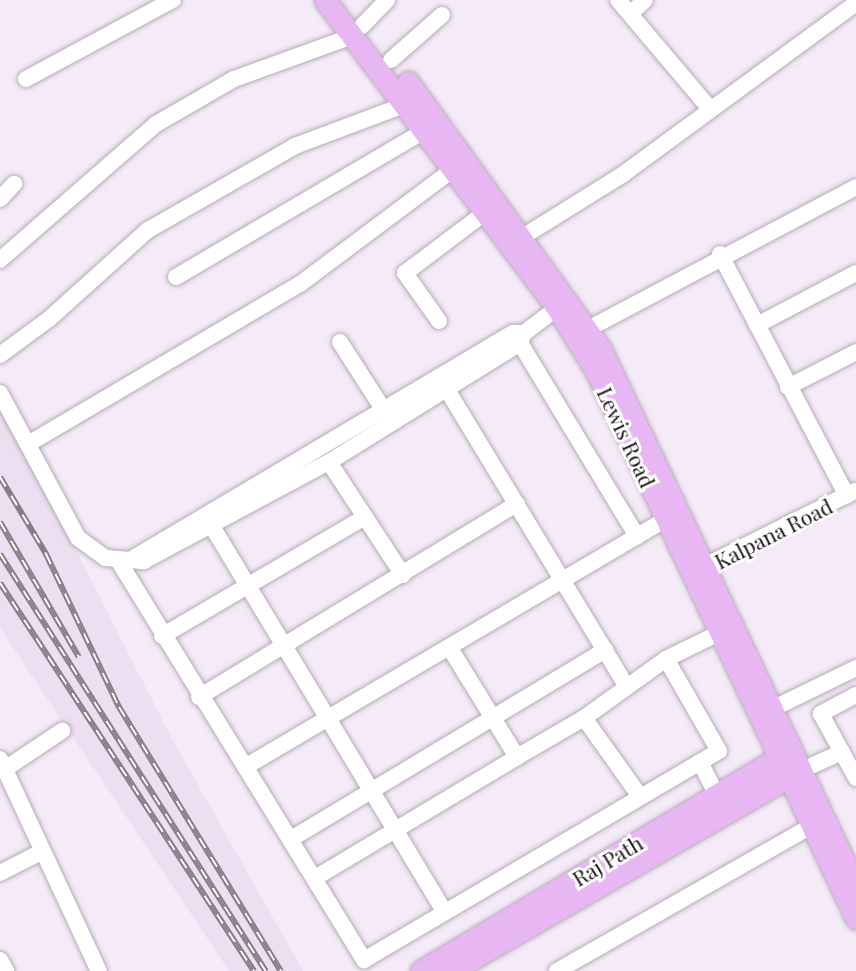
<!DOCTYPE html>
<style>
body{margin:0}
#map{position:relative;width:856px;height:971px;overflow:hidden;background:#f5eaf7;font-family:"Playfair Display",serif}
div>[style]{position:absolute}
.built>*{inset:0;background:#eedef1}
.roads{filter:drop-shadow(0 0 2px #b5abb7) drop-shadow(0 0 2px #b5abb7)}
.minor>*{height:16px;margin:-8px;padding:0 8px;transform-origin:8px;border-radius:8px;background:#fff}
.major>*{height:21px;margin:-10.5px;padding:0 10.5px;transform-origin:10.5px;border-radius:10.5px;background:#e9b6f4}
.rail>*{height:6px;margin-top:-3px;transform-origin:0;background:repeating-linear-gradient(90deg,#fff 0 11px,#857e87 0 22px);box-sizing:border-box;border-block:2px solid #857e87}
span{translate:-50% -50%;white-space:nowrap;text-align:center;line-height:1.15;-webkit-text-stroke:6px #fff;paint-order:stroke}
.street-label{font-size:21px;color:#141115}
</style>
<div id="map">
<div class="built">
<div style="clip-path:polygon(0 401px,171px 737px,303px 971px,229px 971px,0 628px)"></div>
</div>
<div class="roads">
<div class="minor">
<div style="left:618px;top:0;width:143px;rotate:49.8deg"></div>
<div style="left:631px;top:13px;width:19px;rotate:-43deg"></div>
<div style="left:362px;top:26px;width:36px;rotate:-46deg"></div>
<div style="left:391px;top:60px;width:68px;rotate:-41.4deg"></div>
<div style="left:26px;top:79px;width:167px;rotate:-28.3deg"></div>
<div style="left:0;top:199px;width:21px;rotate:-47deg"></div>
<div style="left:524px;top:236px;width:115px;rotate:-31.9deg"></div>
<div style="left:622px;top:175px;width:290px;rotate:-36.3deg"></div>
<div style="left:720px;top:254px;width:273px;rotate:62.3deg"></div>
<div style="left:0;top:260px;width:207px;rotate:-41.1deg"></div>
<div style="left:156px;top:124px;width:90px;rotate:-30deg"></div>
<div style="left:234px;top:79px;width:127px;rotate:-19.9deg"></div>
<div style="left:176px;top:277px;width:290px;rotate:-30.5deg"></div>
<div style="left:439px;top:321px;width:59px;rotate:-125.3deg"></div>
<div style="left:405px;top:273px;width:101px;rotate:-37deg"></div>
<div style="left:757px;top:325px;width:112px;rotate:-27.7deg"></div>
<div style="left:588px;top:329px;width:303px;rotate:-27.9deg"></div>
<div style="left:340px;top:342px;width:83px;rotate:57.3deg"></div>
<div style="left:520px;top:343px;width:226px;rotate:58.8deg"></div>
<div style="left:0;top:355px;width:61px;rotate:-36.3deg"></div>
<div style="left:49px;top:319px;width:133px;rotate:-42deg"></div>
<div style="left:148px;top:230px;width:169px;rotate:-29.7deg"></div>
<div style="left:295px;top:146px;width:120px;rotate:-20.6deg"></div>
<div style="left:788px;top:387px;width:76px;rotate:-27.2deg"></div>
<div style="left:446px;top:388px;width:346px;rotate:58.8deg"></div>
<div style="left:0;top:393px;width:165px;rotate:61.7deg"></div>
<div style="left:78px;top:538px;width:34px;rotate:36deg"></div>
<div style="left:106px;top:558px;width:38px;rotate:5deg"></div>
<div style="left:144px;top:561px;width:210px;rotate:-28.2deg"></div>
<div style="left:329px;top:462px;width:225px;rotate:-31.9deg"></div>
<div style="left:520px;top:343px;width:11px;rotate:-68deg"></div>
<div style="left:524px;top:333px;width:41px;rotate:-37.1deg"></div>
<div style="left:28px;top:444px;width:316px;rotate:-30.5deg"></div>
<div style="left:300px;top:284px;width:192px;rotate:-36.8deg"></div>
<div style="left:329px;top:462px;width:135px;rotate:56.8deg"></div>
<div style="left:213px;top:528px;width:447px;rotate:58.9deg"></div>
<div style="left:132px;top:559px;width:443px;rotate:-30.7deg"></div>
<div style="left:513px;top:333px;width:11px"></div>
<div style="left:118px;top:560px;width:470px;rotate:58.4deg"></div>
<div style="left:364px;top:960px;width:412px;rotate:-30.5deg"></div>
<div style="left:719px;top:751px;width:106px;rotate:-119.9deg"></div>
<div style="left:666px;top:659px;width:57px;rotate:-26.1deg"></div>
<div style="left:693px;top:572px;width:181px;rotate:-26.6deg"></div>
<div style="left:162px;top:636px;width:235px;rotate:-30.4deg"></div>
<div style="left:451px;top:650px;width:126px;rotate:58.3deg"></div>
<div style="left:517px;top:757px;width:78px;rotate:-30.2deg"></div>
<div style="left:856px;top:695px;width:40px;rotate:152deg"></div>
<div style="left:821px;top:714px;width:73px;rotate:61.3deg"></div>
<div style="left:199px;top:697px;width:372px;rotate:-31.3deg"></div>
<div style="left:774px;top:708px;width:91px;rotate:-26deg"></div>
<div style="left:0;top:759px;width:234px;rotate:65deg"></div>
<div style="left:700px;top:762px;width:37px;rotate:63deg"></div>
<div style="left:245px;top:767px;width:489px;rotate:-30.5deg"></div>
<div style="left:5px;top:769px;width:69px;rotate:-33.7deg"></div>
<div style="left:802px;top:770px;width:44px;rotate:-24.2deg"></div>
<div style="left:639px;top:795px;width:95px;rotate:-125.5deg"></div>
<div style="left:584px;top:718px;width:101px;rotate:-35.7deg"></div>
<div style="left:291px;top:839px;width:367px;rotate:-31deg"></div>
<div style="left:0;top:873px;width:48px;rotate:-27.1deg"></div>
<div style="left:315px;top:878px;width:235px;rotate:-30.9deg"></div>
<div style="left:0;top:960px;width:13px;rotate:61deg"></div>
<div style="left:557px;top:971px;width:290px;rotate:-29.7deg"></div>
</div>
<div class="major">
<div style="left:325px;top:0;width:386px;rotate:53deg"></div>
<div style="left:557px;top:308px;width:74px;rotate:58.2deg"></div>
<div style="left:596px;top:371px;width:606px;rotate:64.58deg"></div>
<div style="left:408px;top:82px;width:330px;rotate:54.2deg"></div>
<div style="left:601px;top:350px;width:594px;rotate:64.56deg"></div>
<div style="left:421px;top:971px;width:427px;rotate:-30.8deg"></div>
<div style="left:451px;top:971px;width:401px;rotate:-29.9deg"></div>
</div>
</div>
<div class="rail">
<div style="left:0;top:477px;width:90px;rotate:59.1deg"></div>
<div style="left:46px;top:554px;width:170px;rotate:64.5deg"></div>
<div style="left:119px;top:707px;width:310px;rotate:58.5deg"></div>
<div style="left:0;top:522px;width:156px;rotate:59.7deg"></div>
<div style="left:0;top:554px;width:495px;rotate:57.5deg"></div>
<div style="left:0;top:583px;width:464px;rotate:56.8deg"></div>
</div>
<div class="street-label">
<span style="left:627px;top:437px;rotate:65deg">Lewis Road</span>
<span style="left:773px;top:533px;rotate:-27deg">Kalpana Road</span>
<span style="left:607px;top:860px;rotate:-31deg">Raj Path</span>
</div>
</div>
